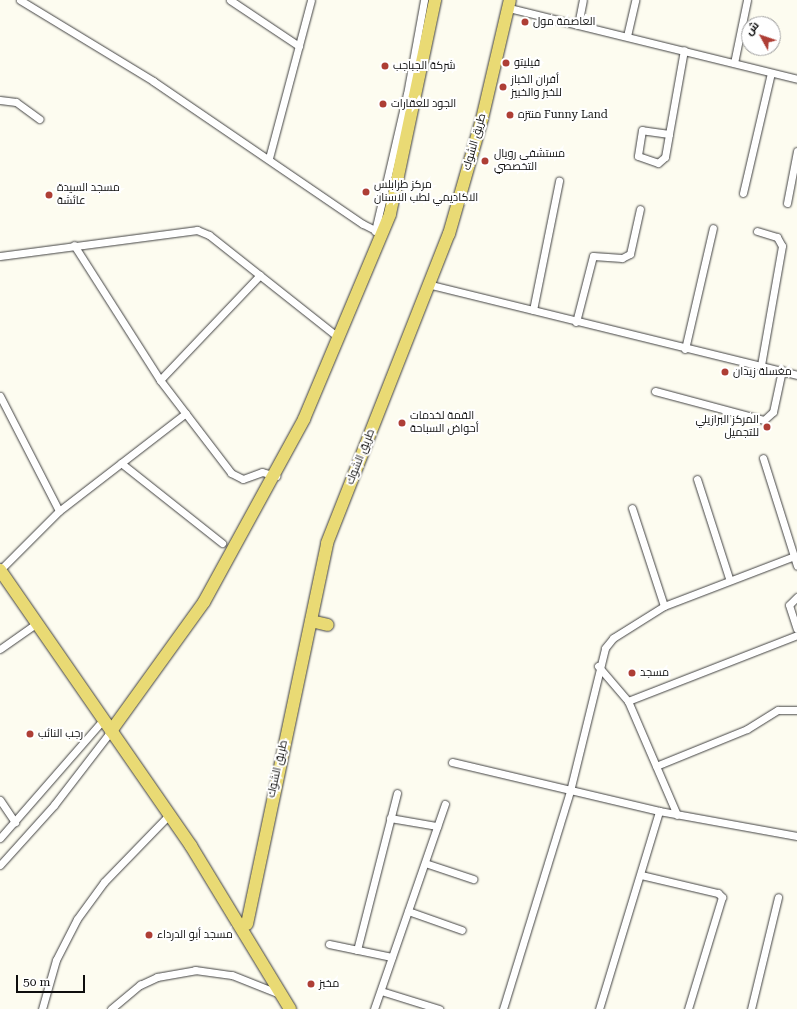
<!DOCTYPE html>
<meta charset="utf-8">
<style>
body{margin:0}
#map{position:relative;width:797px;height:1009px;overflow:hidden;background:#fdfcf0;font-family:"Roboto Serif",Cairo,serif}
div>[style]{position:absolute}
.roads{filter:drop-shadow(0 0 1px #414141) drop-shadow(0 0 1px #414141)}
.minor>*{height:7px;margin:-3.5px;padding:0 3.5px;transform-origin:3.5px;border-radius:3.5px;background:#fff}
.primary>*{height:12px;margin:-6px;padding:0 6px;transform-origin:6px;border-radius:6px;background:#e9da74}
.dots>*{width:11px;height:11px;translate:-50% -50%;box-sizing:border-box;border:2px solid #fff;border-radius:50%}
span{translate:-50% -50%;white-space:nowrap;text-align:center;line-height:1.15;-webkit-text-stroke:4px #fff;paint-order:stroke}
.poi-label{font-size:11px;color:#0e0e0e}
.left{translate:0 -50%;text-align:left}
.right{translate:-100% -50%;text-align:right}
.street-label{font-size:11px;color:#0e0e0e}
.north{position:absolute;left:741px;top:16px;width:40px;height:40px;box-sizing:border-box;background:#fff;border:1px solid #9f9f9f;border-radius:50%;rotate:310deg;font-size:11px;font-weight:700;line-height:16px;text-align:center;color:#0e0e0e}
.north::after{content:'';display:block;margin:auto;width:14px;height:18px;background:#ae3e35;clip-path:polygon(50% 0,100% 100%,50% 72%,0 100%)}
.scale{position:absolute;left:16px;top:975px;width:69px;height:18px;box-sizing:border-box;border:2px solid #0e0e0e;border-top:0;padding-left:5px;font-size:12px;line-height:14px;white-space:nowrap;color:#0e0e0e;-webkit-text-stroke:3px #fff;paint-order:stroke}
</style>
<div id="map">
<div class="roads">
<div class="minor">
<div style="left:20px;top:0;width:156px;rotate:31.3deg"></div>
<div style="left:153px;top:81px;width:254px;rotate:34.3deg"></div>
<div style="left:363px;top:224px;width:22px;rotate:27deg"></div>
<div style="left:230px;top:0;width:83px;rotate:33.7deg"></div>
<div style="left:509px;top:8px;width:297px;rotate:13.8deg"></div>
<div style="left:578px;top:25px;width:25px;rotate:-79deg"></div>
<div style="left:627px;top:36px;width:37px;rotate:-77deg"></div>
<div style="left:734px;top:63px;width:64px;rotate:-78.3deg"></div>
<div style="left:0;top:100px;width:16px;rotate:7deg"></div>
<div style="left:16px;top:102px;width:29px;rotate:36deg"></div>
<div style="left:669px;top:134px;width:27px;rotate:-172deg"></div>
<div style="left:642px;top:130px;width:26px;rotate:99deg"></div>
<div style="left:638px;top:156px;width:21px;rotate:19deg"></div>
<div style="left:658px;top:163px;width:9px;rotate:-41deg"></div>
<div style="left:665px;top:157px;width:23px;rotate:-80deg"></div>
<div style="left:669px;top:134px;width:85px;rotate:-79.9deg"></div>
<div style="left:269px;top:158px;width:163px;rotate:-75.1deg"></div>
<div style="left:743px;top:193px;width:123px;rotate:-76.9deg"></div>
<div style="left:787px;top:203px;width:53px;rotate:-79.1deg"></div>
<div style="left:375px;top:231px;width:141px;rotate:-76.9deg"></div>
<div style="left:407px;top:94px;width:96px;rotate:-79.7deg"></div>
<div style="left:757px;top:231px;width:21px;rotate:17deg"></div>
<div style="left:777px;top:237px;width:10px;rotate:61deg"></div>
<div style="left:782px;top:246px;width:121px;rotate:100deg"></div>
<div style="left:74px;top:245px;width:160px;rotate:57.5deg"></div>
<div style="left:160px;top:380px;width:117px;rotate:52.6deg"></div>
<div style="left:231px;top:473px;width:13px;rotate:27deg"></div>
<div style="left:243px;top:479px;width:20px;rotate:-20deg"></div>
<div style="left:262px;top:472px;width:15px;rotate:16deg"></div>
<div style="left:0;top:256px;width:199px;rotate:-7.5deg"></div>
<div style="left:197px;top:230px;width:13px;rotate:23deg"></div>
<div style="left:209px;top:235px;width:166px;rotate:38.4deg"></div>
<div style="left:431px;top:285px;width:377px;rotate:13.8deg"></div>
<div style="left:533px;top:310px;width:132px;rotate:-78.6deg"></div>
<div style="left:576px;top:322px;width:68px;rotate:-75.6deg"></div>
<div style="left:593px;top:256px;width:29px;rotate:4deg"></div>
<div style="left:622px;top:258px;width:9px;rotate:-27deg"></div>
<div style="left:630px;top:254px;width:46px;rotate:-77.5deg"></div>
<div style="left:685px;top:349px;width:124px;rotate:-77deg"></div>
<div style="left:160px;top:380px;width:145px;rotate:-46.4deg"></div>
<div style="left:655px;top:391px;width:113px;rotate:14.9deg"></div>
<div style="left:764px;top:420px;width:12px;rotate:-42deg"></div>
<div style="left:773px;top:412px;width:43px;rotate:-77.9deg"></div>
<div style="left:0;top:396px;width:129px;rotate:62.8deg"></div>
<div style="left:763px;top:458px;width:113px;rotate:72.5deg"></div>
<div style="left:121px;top:463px;width:129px;rotate:38.4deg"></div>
<div style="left:697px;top:479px;width:104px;rotate:72.1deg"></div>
<div style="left:632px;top:508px;width:103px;rotate:71.9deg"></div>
<div style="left:0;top:570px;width:83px;rotate:-45deg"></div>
<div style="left:59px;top:511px;width:160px;rotate:-37.7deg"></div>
<div style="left:797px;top:597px;width:11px;rotate:135deg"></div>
<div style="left:789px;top:605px;width:25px;rotate:72deg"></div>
<div style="left:0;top:649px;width:45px;rotate:-35.1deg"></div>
<div style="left:598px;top:666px;width:46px;rotate:49.4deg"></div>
<div style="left:628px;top:701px;width:124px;rotate:66.7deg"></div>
<div style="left:628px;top:701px;width:181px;rotate:-21.3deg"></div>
<div style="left:452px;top:762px;width:213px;rotate:13.3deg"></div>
<div style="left:659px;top:811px;width:140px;rotate:10.3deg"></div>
<div style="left:656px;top:766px;width:98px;rotate:-22.1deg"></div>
<div style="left:747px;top:729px;width:36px;rotate:-32deg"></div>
<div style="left:778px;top:710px;width:19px"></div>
<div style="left:0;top:800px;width:27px;rotate:56deg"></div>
<div style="left:390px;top:818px;width:48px;rotate:9.7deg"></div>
<div style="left:0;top:838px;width:157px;rotate:-48.9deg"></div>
<div style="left:425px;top:863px;width:51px;rotate:18.4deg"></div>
<div style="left:0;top:865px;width:81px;rotate:-48deg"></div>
<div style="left:54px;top:805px;width:93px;rotate:-52.4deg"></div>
<div style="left:641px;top:875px;width:79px;rotate:13.2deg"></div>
<div style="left:718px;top:893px;width:6px;rotate:45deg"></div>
<div style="left:722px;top:897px;width:117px;rotate:106.9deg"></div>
<div style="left:408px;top:911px;width:57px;rotate:19.4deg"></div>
<div style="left:329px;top:944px;width:64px;rotate:11.7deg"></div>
<div style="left:357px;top:950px;width:162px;rotate:-75.7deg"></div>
<div style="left:381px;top:991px;width:61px;rotate:17.2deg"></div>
<div style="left:42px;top:1009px;width:51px;rotate:-74.1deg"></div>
<div style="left:56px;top:960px;width:46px;rotate:-62.9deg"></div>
<div style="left:77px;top:919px;width:46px;rotate:-53.9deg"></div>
<div style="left:104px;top:882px;width:93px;rotate:-45.9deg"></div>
<div style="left:111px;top:1009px;width:38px;rotate:-40deg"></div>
<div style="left:140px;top:985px;width:19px;rotate:-25deg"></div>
<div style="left:157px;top:977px;width:39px;rotate:-10deg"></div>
<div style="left:195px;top:970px;width:37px;rotate:8deg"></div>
<div style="left:232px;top:975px;width:52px;rotate:21.6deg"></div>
<div style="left:374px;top:1009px;width:217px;rotate:-70.9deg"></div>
<div style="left:503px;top:1009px;width:228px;rotate:-72.9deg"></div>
<div style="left:570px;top:791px;width:147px;rotate:-76.2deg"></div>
<div style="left:605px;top:648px;width:13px;rotate:-51deg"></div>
<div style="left:613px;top:638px;width:60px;rotate:-32.1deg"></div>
<div style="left:664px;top:606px;width:139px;rotate:-21deg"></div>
<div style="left:599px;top:1009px;width:207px;rotate:-73.1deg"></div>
<div style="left:751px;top:1009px;width:115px;rotate:-76.4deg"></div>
</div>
<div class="primary">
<div style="left:0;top:570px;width:336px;rotate:55.3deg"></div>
<div style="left:191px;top:846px;width:191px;rotate:58.7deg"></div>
<div style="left:311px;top:621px;width:17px;rotate:13deg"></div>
<div style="left:111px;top:731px;width:159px;rotate:-54.2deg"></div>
<div style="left:204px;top:602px;width:209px;rotate:-61.3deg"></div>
<div style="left:304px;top:419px;width:222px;rotate:-67.2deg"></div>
<div style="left:390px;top:214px;width:219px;rotate:-78.1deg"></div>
<div style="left:247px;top:924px;width:389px;rotate:-78.1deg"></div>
<div style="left:327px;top:543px;width:332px;rotate:-68.5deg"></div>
<div style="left:449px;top:234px;width:120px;rotate:-74deg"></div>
<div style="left:482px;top:119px;width:122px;rotate:-76.8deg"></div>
</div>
</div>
<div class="dots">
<div style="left:525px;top:22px;background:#ae3e35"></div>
<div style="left:506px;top:63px;background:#ae3e35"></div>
<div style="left:385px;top:66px;background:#ae3e35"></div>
<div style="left:503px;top:87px;background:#ae3e35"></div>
<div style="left:383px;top:104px;background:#ae3e35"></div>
<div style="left:510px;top:115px;background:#ae3e35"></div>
<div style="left:485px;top:161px;background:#ae3e35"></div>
<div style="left:366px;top:192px;background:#ae3e35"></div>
<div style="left:49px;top:195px;background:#ae3e35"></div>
<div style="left:725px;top:372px;background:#ae3e35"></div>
<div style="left:402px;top:423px;background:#ae3e35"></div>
<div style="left:767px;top:427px;background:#ae3e35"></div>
<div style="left:632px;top:673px;background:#ae3e35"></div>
<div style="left:30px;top:734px;background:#ae3e35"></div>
<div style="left:149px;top:935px;background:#ae3e35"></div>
<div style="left:311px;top:984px;background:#ae3e35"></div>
</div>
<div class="poi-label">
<span class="left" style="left:533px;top:22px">العاصمة مول</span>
<span class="left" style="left:514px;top:63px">فيليتو</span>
<span class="left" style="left:393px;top:66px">شركة الجباجب</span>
<span class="left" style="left:511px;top:87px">أفران الخباز<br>للخبز والخبيز</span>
<span class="left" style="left:391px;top:104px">الجود للعقارات</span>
<span class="left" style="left:518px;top:115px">منتزه Funny Land</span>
<span class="left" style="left:494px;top:161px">مستشفى رويال<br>التخصصي</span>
<span class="left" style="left:374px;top:192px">مركز طرابلس<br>الاكاديمي لطب الاسنان</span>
<span class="left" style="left:57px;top:195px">مسجد السيدة<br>عائشة</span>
<span class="left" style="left:733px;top:372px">مغسلة زيدان</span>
<span class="left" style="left:410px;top:423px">القمة لخدمات<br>أحواض السباحة</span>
<span class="right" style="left:759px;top:427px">المركز البرازيلي<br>للتجميل</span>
<span class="left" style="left:640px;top:673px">مسجد</span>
<span class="left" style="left:38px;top:734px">رجب النائب</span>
<span class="left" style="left:157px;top:935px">مسجد أبو الدرداء</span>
<span class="left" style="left:319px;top:984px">مخبز</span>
</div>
<div class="street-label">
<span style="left:475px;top:142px;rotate:-74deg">طريق الشوك</span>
<span style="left:361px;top:457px;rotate:-68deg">طريق الشوك</span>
<span style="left:278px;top:769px;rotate:-77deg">طريق الشوك</span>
</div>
<div class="north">ش</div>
<div class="scale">50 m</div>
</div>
